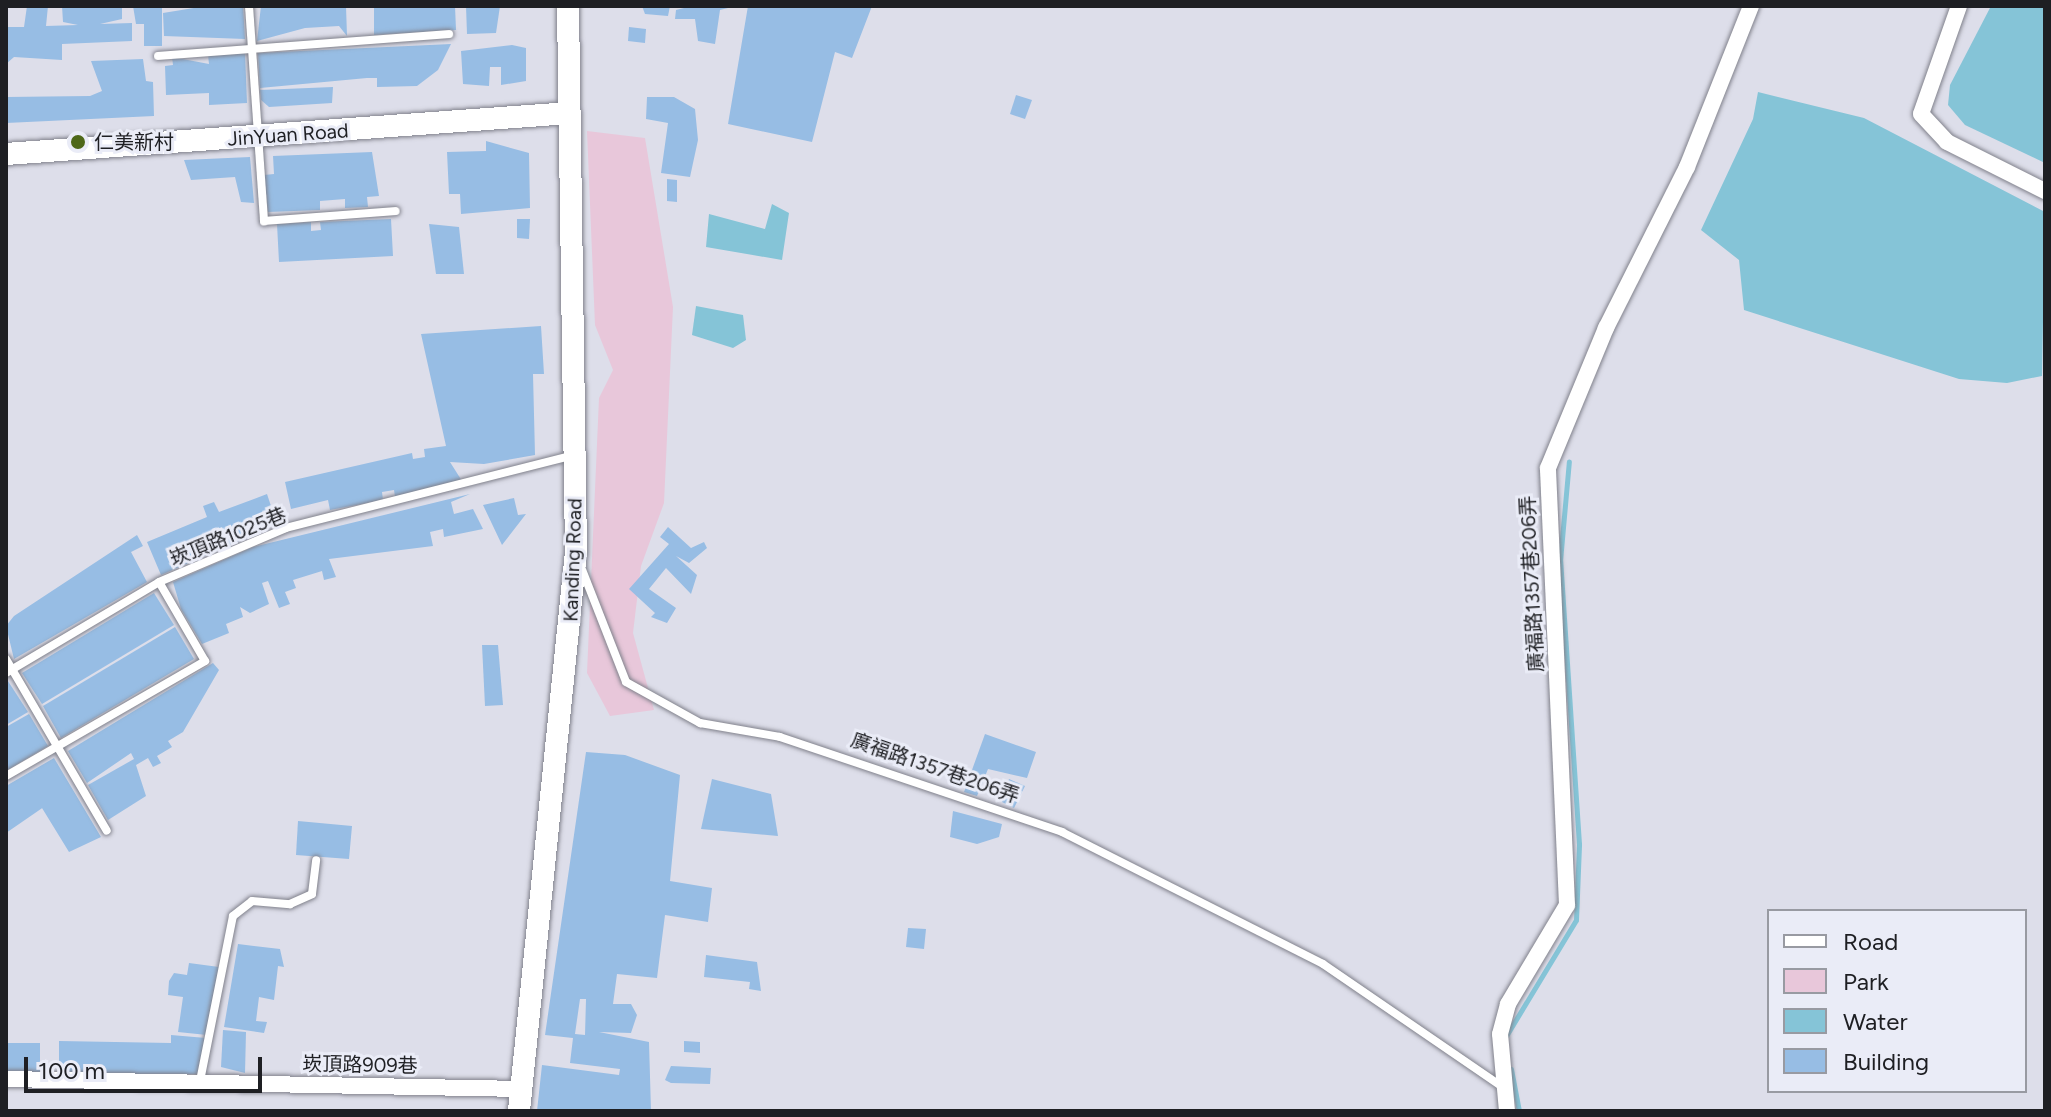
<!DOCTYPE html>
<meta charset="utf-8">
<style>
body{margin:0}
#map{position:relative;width:2051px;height:1117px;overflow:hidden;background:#dddeea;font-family:Figtree,"Noto Sans TC",sans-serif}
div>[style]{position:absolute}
.green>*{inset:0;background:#e8c7da}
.water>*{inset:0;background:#85c4d7}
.stream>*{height:5px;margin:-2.5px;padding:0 2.5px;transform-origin:2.5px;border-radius:2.5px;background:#85c4d7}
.building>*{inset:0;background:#97bde4}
.roads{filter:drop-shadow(0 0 2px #80818b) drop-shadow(0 0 2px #80818b)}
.lane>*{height:8px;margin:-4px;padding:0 4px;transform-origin:4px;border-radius:4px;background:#fff}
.street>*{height:16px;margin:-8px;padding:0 8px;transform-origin:8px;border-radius:8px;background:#fff}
.secondary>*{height:22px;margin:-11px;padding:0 11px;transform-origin:11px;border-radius:11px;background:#fff}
.dots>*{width:22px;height:22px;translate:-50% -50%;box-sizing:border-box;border:4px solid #eaecf7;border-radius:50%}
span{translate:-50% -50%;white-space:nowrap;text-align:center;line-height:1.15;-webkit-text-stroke:6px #eaecf7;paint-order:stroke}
.street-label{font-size:20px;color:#1e1f23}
.poi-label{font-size:20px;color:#1e1f23}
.left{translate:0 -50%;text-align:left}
.frame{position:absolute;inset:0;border:8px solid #1e1f23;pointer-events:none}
.legend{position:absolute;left:1767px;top:909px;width:260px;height:184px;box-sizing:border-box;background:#eaecf7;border:2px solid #989aa2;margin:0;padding:10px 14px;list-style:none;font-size:24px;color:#1e1f23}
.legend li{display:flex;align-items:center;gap:16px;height:40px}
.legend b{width:40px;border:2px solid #989aa2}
.scale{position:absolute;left:24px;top:1057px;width:238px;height:36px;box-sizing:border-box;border:4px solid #1e1f23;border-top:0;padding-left:10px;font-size:24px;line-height:28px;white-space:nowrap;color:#1e1f23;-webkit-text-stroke:6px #eaecf7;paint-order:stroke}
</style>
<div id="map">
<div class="green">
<div style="clip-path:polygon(587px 131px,645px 138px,673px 307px,664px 503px,641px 566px,633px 633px,654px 710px,610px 716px,587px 673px,599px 398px,613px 370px,595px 325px)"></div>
</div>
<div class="water">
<div style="clip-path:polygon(1991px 6px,2045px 6px,2045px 163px,1965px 125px,1948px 105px,1950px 85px)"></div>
<div style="clip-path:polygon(1758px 92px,1864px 118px,2045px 212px,2042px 376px,2007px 383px,1959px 379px,1744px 310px,1739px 260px,1701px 230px,1753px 119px)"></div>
<div style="clip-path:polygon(772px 204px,789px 213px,782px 260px,706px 247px,709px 214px,765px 229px)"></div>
<div style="clip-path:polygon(696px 306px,743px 315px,746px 340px,733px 348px,692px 335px)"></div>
</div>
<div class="stream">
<div style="left:1506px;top:1036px;width:135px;rotate:-58.9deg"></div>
<div style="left:1576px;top:920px;width:76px;rotate:-87.7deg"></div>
<div style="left:1579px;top:844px;width:284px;rotate:-93.8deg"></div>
<div style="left:1560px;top:561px;width:100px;rotate:-84.9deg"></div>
<div style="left:1511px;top:1069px;width:43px;rotate:79.2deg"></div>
</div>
<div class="building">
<div style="clip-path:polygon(27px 6px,48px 6px,46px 26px,78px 25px,63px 22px,62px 6px,122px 6px,122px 19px,100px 24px,132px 23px,132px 41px,62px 44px,62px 60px,14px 57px,6px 64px,6px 27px,24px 27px)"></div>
<div style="clip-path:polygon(133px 6px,162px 6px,162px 46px,144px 46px,144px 24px,136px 24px)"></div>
<div style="clip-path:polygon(206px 6px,243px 6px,245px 39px,164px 36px,163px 13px)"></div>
<div style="clip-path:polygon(261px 6px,346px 6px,347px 36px,339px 26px,305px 28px,257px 41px)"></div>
<div style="clip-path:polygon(374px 6px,455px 6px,456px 30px,374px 35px)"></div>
<div style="clip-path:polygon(466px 6px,500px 6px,496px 33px,467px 34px)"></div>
<div style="clip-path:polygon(642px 6px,670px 6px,668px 16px,645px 14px)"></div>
<div style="clip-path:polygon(692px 6px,736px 6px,720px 10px,715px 44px,698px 41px,695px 19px,675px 19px,676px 10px)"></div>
<div style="clip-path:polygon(748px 6px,872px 6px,852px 58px,835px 52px,812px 142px,728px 124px)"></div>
<div style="clip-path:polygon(629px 27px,646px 29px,645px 43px,628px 41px)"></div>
<div style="clip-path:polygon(451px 44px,438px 70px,417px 86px,377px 87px,377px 78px,367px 78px,260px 88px,258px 53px)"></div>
<div style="clip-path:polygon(512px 45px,526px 48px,526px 81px,501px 85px,501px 67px,490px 67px,489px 86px,463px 84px,461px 51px)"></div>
<div style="clip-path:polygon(245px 53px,247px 103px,209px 105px,209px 93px,166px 95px,165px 66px,173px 65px,172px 57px,209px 64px,208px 55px)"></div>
<div style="clip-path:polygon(143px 59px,146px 81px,153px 82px,154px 116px,6px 123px,6px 97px,90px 96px,102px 91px,91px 61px)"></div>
<div style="clip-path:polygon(333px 87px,332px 103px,269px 107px,261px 100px,260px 90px)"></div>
<div style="clip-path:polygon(1016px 95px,1032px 100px,1025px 119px,1010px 114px)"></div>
<div style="clip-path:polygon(647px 97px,674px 97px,695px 109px,698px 140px,690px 177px,661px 173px,668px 123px,646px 119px)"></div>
<div style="clip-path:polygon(486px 141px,529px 153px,530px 208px,461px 214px,460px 194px,449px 194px,447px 152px,486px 151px)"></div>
<div style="clip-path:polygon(372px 152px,379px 196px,367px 197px,368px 207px,345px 208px,345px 199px,320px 201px,320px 210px,268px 212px,264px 175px,274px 174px,273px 156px)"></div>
<div style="clip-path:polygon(250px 157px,254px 203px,241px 202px,235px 177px,191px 180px,184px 160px)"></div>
<div style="clip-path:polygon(667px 179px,677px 180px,677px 202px,667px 201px)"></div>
<div style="clip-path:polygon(391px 219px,393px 256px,279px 262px,277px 224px,311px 222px,311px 231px,321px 230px,320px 222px)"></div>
<div style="clip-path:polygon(517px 219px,530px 219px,529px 239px,517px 238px)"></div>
<div style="clip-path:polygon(429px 224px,459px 227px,464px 274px,436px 274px)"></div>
<div style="clip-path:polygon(541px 326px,544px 374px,533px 374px,535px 455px,484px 464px,450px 462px,462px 481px,395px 497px,394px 490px,382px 492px,383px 500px,330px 510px,328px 500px,291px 509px,285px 482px,412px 453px,413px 459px,425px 457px,424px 449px,446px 446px,421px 334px)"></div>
<div style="clip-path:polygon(267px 494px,275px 518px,267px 529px,161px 575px,147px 542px,207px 517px,203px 506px,214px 502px,219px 512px)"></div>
<div style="clip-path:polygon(470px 494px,451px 502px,454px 514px,473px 509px,483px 529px,444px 537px,443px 529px,430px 532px,433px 546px,329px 559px,336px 577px,324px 580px,322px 571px,293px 580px,296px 588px,285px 592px,290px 604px,279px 608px,268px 581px,262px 583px,269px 604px,250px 613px,240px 607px,243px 617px,226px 624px,229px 633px,202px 644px,181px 609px,173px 582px,253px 547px)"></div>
<div style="clip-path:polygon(514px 498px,518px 515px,526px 514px,502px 545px,483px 505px)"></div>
<div style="clip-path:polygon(668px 527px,691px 548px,704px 542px,707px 548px,689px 563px,676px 556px,697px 575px,691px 594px,666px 568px,649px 589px,676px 608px,667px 623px,651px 617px,655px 613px,629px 589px,669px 544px,660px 537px)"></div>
<div style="clip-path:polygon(137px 535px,143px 546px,131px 552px,147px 582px,14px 659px,6px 626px,14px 616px)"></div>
<div style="clip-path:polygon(154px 593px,174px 625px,42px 704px,22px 673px)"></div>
<div style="clip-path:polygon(175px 627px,194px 659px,61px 738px,43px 706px)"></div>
<div style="clip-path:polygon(482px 645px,498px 645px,503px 705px,485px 706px)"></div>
<div style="clip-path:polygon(213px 663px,219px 670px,183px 732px,168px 741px,172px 747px,157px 756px,161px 763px,153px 767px,148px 758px,136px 765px,146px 796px,108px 820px,88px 785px,134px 759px,131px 753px,87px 783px,68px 751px)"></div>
<div style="clip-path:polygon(6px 678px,28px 712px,6px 725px)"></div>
<div style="clip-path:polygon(29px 714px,48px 746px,6px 771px,6px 727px)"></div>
<div style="clip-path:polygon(985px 734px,1036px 752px,1027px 778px,988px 769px,977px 796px,964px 792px)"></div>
<div style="clip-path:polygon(evenodd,586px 752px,625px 755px,680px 775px,670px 881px,712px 888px,708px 922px,665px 915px,657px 978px,617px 974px,613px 1004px,631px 1004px,637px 1015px,631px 1033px,599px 1032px,649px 1042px,651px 1111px,537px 1111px,542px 1065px,619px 1075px,620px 1069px,570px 1063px,573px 1038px,545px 1035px,586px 752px,580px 999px,586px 999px,585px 1035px,575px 1034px,580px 999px)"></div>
<div style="clip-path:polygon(54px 758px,101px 837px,69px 852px,42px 808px,67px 791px,6px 833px,6px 786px)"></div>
<div style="clip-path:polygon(712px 779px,771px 794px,778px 836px,701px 829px)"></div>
<div style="clip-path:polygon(1009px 779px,1025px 786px,1014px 808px,1002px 802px)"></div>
<div style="clip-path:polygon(953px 811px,1002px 824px,999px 837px,977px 844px,950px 837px)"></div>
<div style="clip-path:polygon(298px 821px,352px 826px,349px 859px,296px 855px)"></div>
<div style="clip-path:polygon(908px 928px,926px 929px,924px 949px,906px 947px)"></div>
<div style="clip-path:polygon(238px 944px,280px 949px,284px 967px,278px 966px,274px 1000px,259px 997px,256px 1021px,267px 1022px,264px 1033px,224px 1027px)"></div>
<div style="clip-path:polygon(706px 955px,757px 962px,761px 991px,749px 989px,750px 982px,704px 977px)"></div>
<div style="clip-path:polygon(189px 963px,219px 967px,207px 1035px,178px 1032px,183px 997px,168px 995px,169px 981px,174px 973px,187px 975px)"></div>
<div style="clip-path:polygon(223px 1030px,246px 1032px,245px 1073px,221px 1067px)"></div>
<div style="clip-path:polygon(171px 1035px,206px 1038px,200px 1074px,59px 1074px,59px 1041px,171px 1043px)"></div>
<div style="clip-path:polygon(684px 1041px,700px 1042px,700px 1053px,684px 1052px)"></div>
<div style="clip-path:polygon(6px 1043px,40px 1043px,40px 1074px,6px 1073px)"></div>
<div style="clip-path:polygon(671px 1066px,711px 1068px,710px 1084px,671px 1083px,665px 1080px)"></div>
</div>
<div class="roads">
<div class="lane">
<div style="left:249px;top:6px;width:216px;rotate:86deg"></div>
<div style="left:264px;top:221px;width:132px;rotate:-4.3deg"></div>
<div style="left:158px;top:56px;width:292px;rotate:-4.3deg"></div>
<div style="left:581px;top:567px;width:123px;rotate:68.6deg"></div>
<div style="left:626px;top:682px;width:85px;rotate:29deg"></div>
<div style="left:700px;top:723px;width:81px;rotate:9.9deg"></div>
<div style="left:780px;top:737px;width:298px;rotate:18.6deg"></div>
<div style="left:1062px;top:832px;width:292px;rotate:26.8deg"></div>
<div style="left:1323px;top:964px;width:219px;rotate:34.4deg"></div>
<div style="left:6px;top:659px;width:199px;rotate:59.6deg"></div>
<div style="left:6px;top:673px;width:178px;rotate:-30.7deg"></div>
<div style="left:159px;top:582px;width:138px;rotate:-23deg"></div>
<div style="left:286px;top:528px;width:297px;rotate:-14.2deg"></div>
<div style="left:6px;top:776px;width:230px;rotate:-30deg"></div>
<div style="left:205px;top:661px;width:91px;rotate:-120.2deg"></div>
<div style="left:200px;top:1081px;width:168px;rotate:-78.7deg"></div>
<div style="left:233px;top:916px;width:24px;rotate:-38deg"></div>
<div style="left:252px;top:901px;width:38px;rotate:5deg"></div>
<div style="left:290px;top:904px;width:24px;rotate:-24deg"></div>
<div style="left:312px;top:894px;width:34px;rotate:-83deg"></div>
</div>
<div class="street">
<div style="left:1959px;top:6px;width:114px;rotate:109.4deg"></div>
<div style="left:1921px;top:114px;width:38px;rotate:47deg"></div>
<div style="left:1947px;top:142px;width:110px;rotate:26.6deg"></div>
<div style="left:6px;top:1079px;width:516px;rotate:1.11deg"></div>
<div style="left:1507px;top:1111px;width:77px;rotate:-95.2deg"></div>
<div style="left:1500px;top:1034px;width:31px;rotate:-75deg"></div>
<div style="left:1508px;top:1004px;width:115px;rotate:-59.2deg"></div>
<div style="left:1567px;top:905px;width:437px;rotate:-92.5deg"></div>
<div style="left:1548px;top:468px;width:152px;rotate:-67.5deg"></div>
<div style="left:1606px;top:328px;width:180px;rotate:-63.3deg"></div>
<div style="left:1687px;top:167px;width:173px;rotate:-68.3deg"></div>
</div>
<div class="secondary">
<div style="left:6px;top:154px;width:565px;rotate:-4.16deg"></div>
<div style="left:519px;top:1111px;width:562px;rotate:-84.18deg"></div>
<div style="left:576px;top:552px;width:546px;rotate:-90.84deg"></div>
</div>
</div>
<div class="dots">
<div style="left:78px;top:142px;background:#4e6819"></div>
</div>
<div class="street-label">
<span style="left:288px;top:135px;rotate:-4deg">JinYuan Road</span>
<span style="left:228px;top:537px;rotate:-22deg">崁頂路1025巷</span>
<span style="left:573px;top:560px;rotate:-88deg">Kanding Road</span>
<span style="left:1532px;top:584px;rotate:-93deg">廣福路1357巷206弄</span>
<span style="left:935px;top:768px;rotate:19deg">廣福路1357巷206弄</span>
<span style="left:360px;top:1065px;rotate:1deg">崁頂路909巷</span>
</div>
<div class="poi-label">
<span class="left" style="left:94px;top:142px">仁美新村</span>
</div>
<div class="frame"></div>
<ul class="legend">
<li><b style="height:10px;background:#fff"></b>Road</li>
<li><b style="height:22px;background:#e8c7da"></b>Park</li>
<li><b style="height:22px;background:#85c4d7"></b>Water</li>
<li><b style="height:22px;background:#97bde4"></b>Building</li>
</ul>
<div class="scale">100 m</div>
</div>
